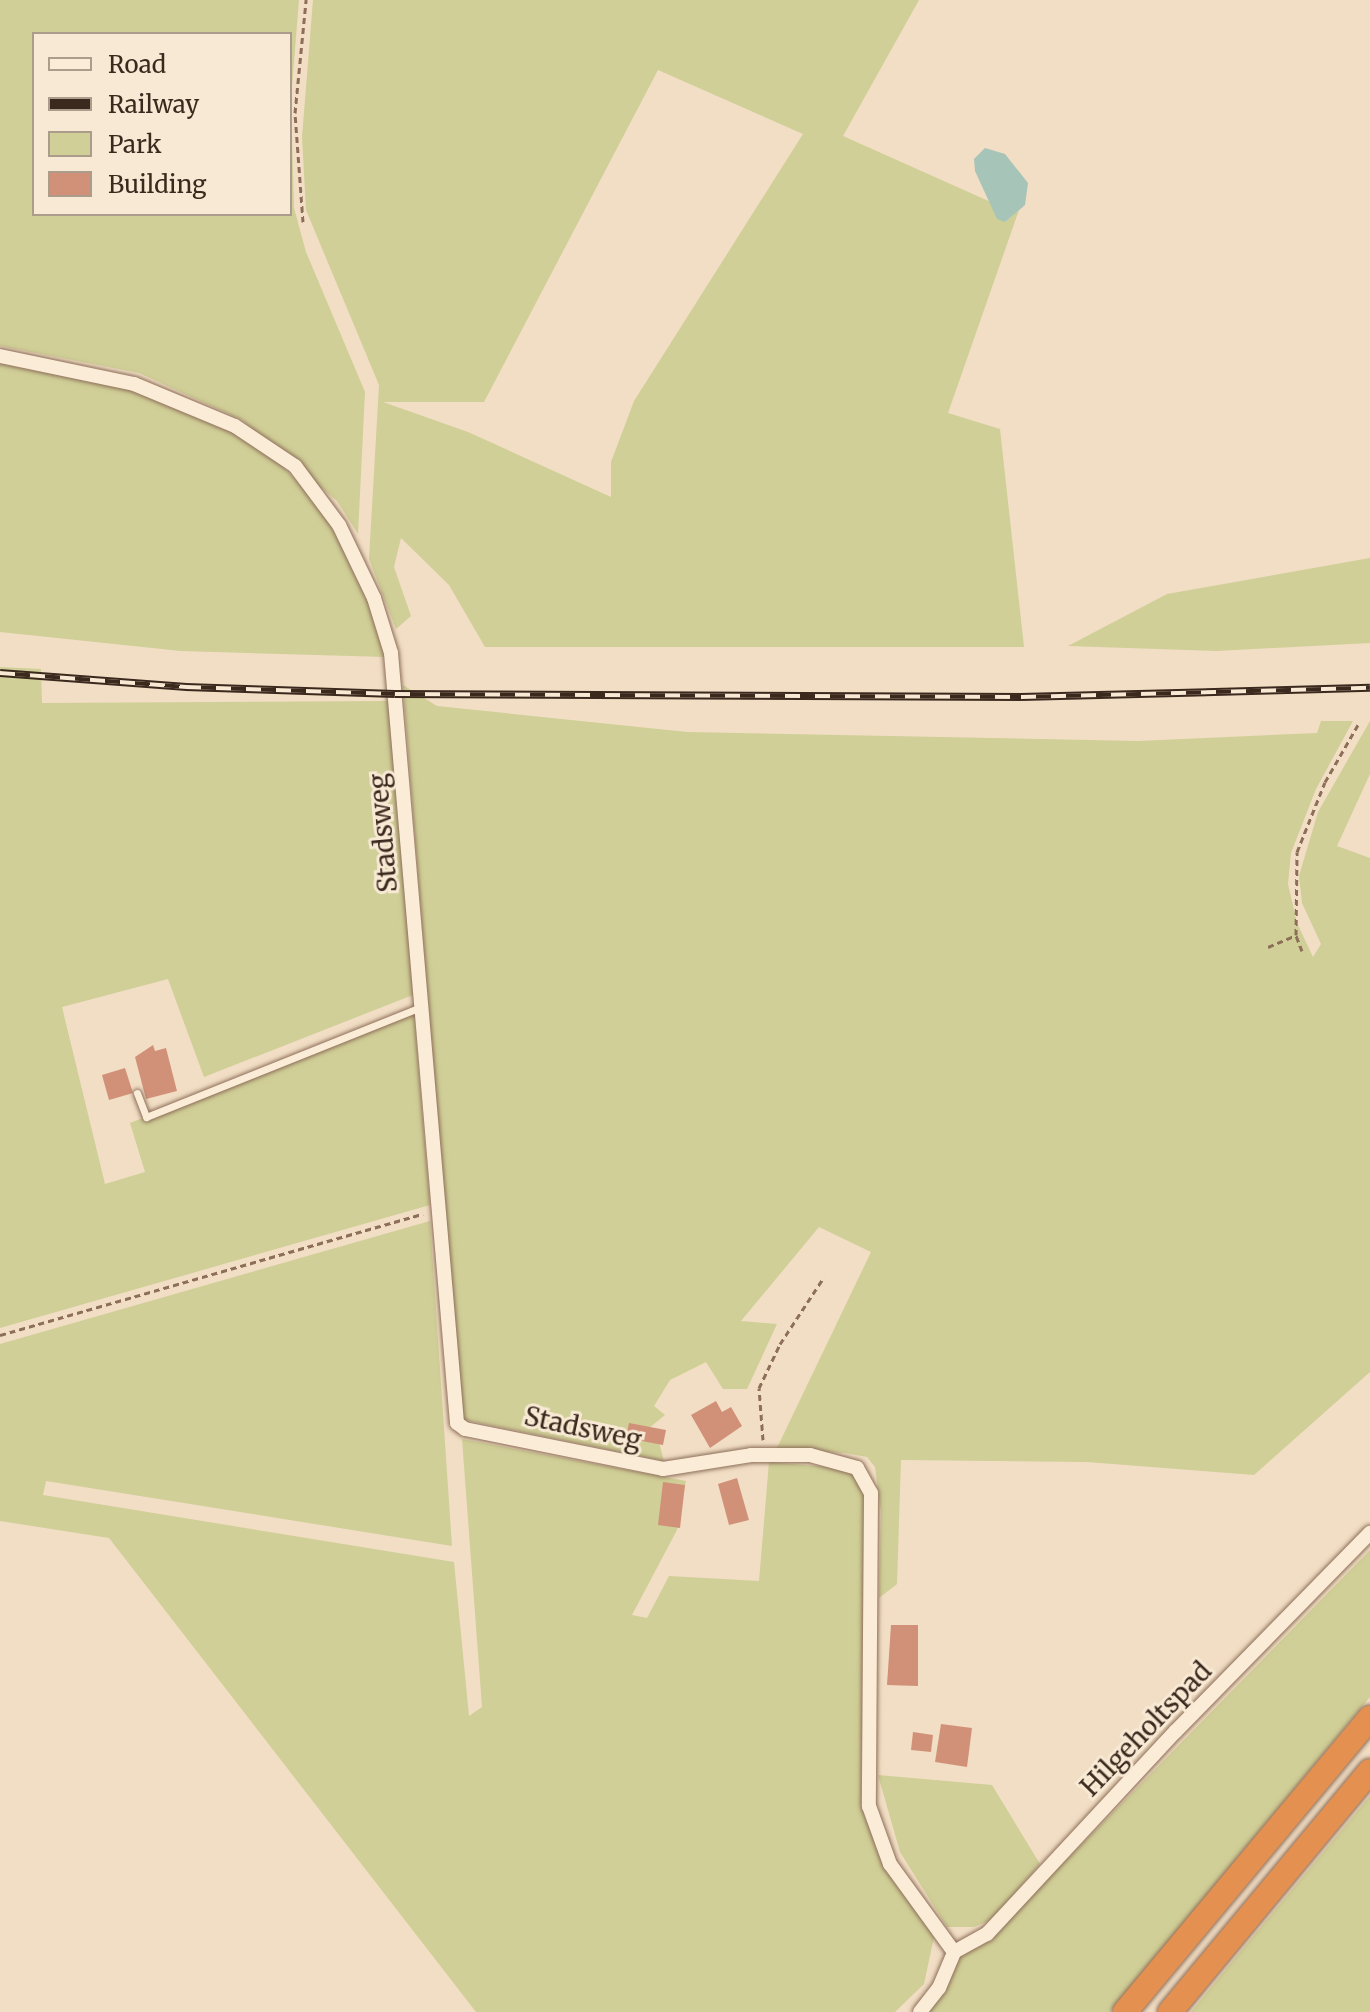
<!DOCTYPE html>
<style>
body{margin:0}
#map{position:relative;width:1370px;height:2012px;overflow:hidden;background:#f1dec4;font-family:Merriweather,serif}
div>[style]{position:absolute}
.green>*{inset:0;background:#d0cf97}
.water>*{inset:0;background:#a6c4b7}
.building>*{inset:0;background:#d19178}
.path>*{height:3px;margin-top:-1.5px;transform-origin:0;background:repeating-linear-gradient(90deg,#8d6e59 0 6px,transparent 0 10px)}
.roads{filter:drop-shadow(0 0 2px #8d6e59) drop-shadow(0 0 2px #8d6e59)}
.service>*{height:7px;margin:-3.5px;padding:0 3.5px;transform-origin:3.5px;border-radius:3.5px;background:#fbecd8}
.minor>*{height:14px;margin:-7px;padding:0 7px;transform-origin:7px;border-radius:7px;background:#fbecd8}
.motorway>*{height:24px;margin:-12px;padding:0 12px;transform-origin:12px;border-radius:12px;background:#e49051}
.rail>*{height:8px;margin-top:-4px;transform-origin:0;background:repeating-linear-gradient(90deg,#f7e9d4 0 15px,#3c291e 0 30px);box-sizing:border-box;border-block:2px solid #3c291e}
span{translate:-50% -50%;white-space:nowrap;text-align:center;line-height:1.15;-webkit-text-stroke:6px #f7e9d4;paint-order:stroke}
.street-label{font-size:26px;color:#3c291e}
.legend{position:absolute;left:32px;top:32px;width:260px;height:184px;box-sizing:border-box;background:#f7e9d4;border:2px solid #ac9c8b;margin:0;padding:10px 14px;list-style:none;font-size:24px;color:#3c291e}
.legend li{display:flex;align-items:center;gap:16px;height:40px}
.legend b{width:40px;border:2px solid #ac9c8b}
</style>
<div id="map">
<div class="green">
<div style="clip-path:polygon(evenodd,0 0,299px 0,291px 99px,294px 208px,306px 252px,365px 392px,358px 534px,337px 501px,242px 420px,139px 373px,0 346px,0 0,34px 34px,290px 34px,290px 214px,34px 214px,34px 34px)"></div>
<div style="clip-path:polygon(evenodd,313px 0,919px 0,843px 136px,993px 203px,995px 213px,1005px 222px,1019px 210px,948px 413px,1000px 429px,1024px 647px,485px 647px,449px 585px,401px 538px,394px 567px,411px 616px,396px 629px,369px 559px,379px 385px,306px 210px,302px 137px,313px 0,658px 70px,803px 134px,634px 401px,611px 462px,611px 497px,468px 432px,383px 402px,484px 402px,658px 70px)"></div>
<div style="clip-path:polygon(0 360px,180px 400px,272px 455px,316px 502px,360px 571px,387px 657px,181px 651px,0 632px)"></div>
<div style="clip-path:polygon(1370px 558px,1370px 643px,1217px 651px,1068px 646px,1167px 594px)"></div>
<div style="clip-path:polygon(0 667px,41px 669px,42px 703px,391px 701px,413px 995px,204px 1077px,168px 979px,62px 1007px,105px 1184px,145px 1172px,130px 1123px,414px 1012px,430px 1205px,0 1328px)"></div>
<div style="clip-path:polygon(403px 685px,437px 706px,687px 732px,1138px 741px,1317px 733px,1321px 721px,1353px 721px,1316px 789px,1291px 853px,1288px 884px,1297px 923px,1313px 957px,1321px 944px,1302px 903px,1299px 876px,1318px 812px,1370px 721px,1370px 774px,1337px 846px,1370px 858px,1370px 1372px,1254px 1475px,1087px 1462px,901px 1460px,897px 1584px,879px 1598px,881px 1512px,875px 1467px,867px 1457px,845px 1453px,776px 1450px,871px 1252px,819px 1227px,741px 1321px,777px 1324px,747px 1389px,723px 1389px,706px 1362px,670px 1380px,654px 1406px,665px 1415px,638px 1437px,659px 1442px,664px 1461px,461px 1419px)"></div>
<div style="clip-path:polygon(430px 1221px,452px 1546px,46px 1481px,43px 1495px,454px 1562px,469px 1716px,482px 1707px,462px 1439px,686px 1481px,677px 1530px,632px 1615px,647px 1618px,669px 1576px,759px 1581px,769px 1462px,852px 1469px,865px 1488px,861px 1800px,882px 1858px,934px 1937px,924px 1984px,895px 2012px,476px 2012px,109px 1538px,0 1521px,0 1344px)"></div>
<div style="clip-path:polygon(1370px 1550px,1370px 1697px,1110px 2012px,926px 2012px,949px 1983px,962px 1951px,985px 1943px)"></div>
<div style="clip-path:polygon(878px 1775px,992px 1785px,1040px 1864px,993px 1919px,974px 1927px,947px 1927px,900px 1852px)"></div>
<div style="clip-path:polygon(1370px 1796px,1370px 2012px,1191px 2012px,1236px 1957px)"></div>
</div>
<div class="water">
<div style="clip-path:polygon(985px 148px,1005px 154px,1028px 183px,1025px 205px,1005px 222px,997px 219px,975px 171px,974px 159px)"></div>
</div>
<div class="building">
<div style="clip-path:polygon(153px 1045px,155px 1051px,166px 1048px,177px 1091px,146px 1099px,135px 1057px)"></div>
<div style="clip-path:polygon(125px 1068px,133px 1093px,109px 1100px,102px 1075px)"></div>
<div style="clip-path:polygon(716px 1401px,722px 1412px,731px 1407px,742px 1426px,710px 1448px,691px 1415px)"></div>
<div style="clip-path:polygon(629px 1423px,666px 1430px,663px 1445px,626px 1438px)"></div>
<div style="clip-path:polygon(737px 1478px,749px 1520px,729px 1525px,718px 1484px)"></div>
<div style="clip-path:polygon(663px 1482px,685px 1485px,680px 1528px,658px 1525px)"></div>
<div style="clip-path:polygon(891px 1625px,918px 1625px,918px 1686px,887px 1685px)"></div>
<div style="clip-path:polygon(941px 1724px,972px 1728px,967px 1767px,935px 1762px)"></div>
<div style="clip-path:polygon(913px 1732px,933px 1735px,931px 1752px,911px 1750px)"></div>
</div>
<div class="path">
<div style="left:303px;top:222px;width:109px;rotate:-94.2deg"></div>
<div style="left:295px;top:113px;width:114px;rotate:-84.4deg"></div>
<div style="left:1268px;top:947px;width:30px;rotate:-23deg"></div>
<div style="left:1302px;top:951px;width:17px;rotate:-111deg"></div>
<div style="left:1296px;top:935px;width:83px;rotate:-89.3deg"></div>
<div style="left:1297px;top:852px;width:75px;rotate:-68.2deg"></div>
<div style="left:1325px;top:782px;width:68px;rotate:-60deg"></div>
<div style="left:0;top:1335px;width:440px;rotate:-16deg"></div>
<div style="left:763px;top:1440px;width:52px;rotate:-94.4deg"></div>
<div style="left:759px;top:1388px;width:49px;rotate:-64.5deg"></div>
<div style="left:780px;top:1344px;width:80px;rotate:-56.7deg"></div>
</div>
<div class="roads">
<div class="service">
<div style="left:137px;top:1093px;width:26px;rotate:69deg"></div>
<div style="left:146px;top:1117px;width:296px;rotate:-21.8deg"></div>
</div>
<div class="minor">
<div style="left:0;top:356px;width:137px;rotate:11.8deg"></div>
<div style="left:134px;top:384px;width:109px;rotate:22.6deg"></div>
<div style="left:235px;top:426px;width:72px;rotate:33.7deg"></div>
<div style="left:295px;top:466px;width:74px;rotate:53.3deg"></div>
<div style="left:339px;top:525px;width:81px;rotate:64.4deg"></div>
<div style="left:374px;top:598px;width:58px;rotate:72.8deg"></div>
<div style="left:391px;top:653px;width:773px;rotate:85.1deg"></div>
<div style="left:457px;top:1423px;width:10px;rotate:37deg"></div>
<div style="left:465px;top:1429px;width:202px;rotate:11.4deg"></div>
<div style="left:663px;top:1469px;width:89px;rotate:-9deg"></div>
<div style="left:751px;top:1455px;width:59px"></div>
<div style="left:810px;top:1455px;width:49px;rotate:15.5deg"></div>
<div style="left:857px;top:1468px;width:29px;rotate:61deg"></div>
<div style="left:871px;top:1493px;width:313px;rotate:90.4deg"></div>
<div style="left:869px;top:1806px;width:62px;rotate:70.1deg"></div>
<div style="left:890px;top:1864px;width:109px;rotate:54deg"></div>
<div style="left:954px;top:1952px;width:38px;rotate:-29deg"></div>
<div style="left:987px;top:1934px;width:276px;rotate:-47.1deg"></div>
<div style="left:1175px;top:1732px;width:279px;rotate:-45.6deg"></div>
<div style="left:920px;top:2012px;width:31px;rotate:-52deg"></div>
<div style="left:939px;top:1988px;width:39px;rotate:-67deg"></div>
</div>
<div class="motorway">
<div style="left:1125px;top:2012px;width:383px;rotate:-50.2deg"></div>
<div style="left:1170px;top:2012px;width:313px;rotate:-50.3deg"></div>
</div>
</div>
<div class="rail">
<div style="left:0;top:673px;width:187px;rotate:4.3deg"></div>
<div style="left:186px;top:687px;width:209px;rotate:1.9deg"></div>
<div style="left:395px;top:694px;width:626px;rotate:0.27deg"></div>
<div style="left:1021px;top:697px;width:349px;rotate:-1.5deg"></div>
</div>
<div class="street-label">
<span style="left:383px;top:833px;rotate:-95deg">Stadsweg</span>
<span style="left:583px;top:1428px;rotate:12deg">Stadsweg</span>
<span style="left:1146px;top:1729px;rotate:-46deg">Hilgeholtspad</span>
</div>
<ul class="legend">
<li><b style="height:10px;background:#fbecd8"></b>Road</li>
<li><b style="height:10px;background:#3c291e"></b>Railway</li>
<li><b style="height:22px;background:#d0cf97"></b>Park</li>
<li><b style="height:22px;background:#d19178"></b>Building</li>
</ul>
</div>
